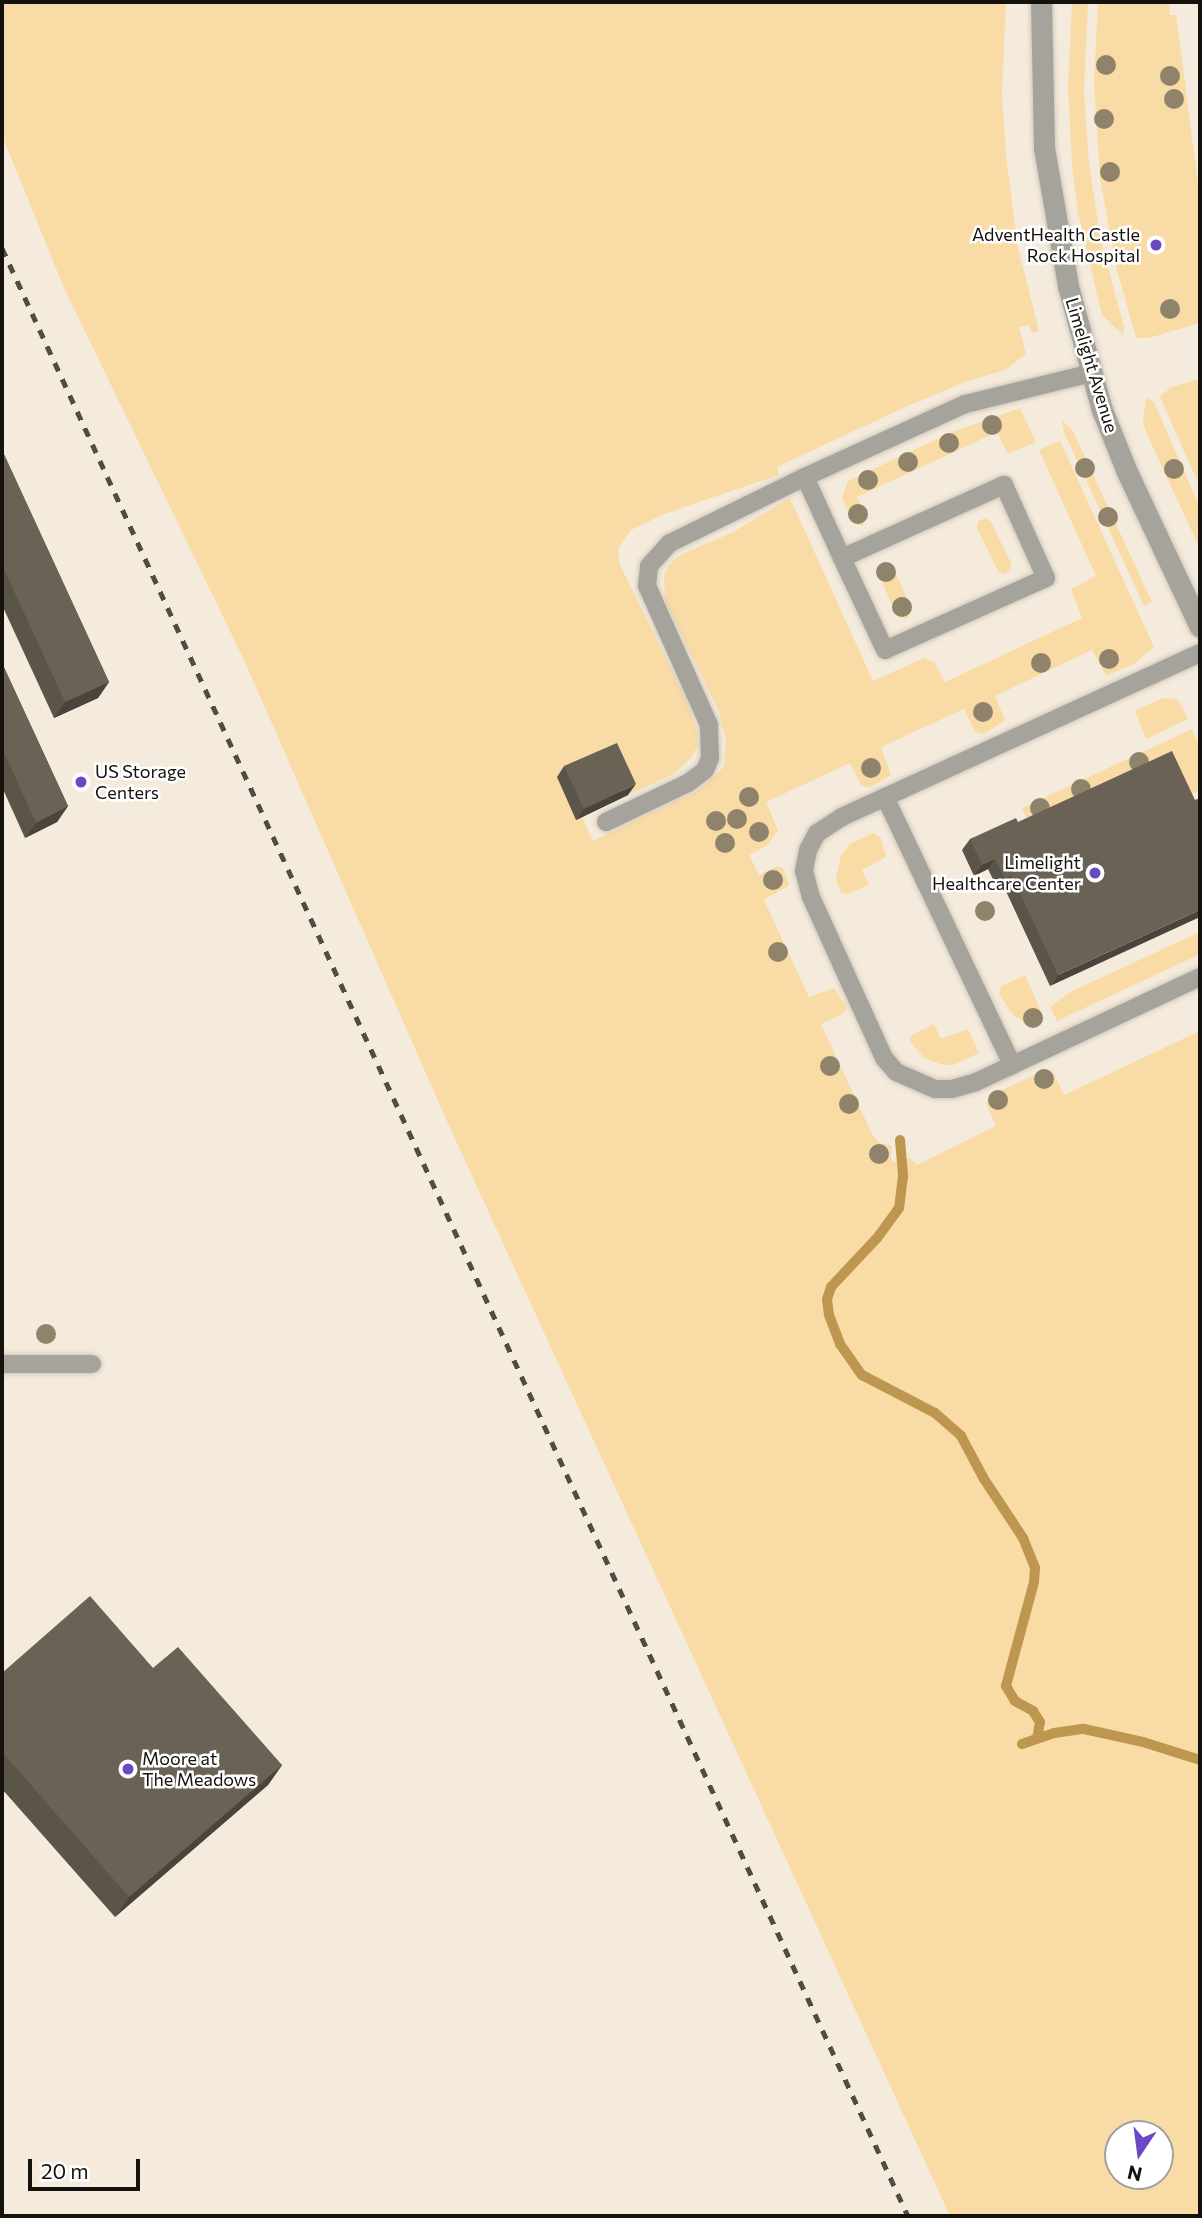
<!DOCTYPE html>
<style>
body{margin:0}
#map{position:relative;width:1202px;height:2218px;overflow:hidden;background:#f4ebdc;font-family:Commissioner,sans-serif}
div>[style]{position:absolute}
.green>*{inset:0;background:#f9dba5}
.stream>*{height:10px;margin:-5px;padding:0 5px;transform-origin:5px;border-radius:5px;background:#bd9750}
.roads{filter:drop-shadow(0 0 2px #d0c8bb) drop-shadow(0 0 2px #d0c8bb)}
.service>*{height:18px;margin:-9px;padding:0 9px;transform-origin:9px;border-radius:9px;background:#a6a39c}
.tertiary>*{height:21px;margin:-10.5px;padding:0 10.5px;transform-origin:10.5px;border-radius:10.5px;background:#a6a39c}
.rail>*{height:5px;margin-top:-2.5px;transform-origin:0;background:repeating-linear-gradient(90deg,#504b43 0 9px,transparent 0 18px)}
.trees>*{width:20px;height:20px;margin:-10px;border-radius:50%;background:#90836b}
.wall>*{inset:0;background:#5b5449}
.shaded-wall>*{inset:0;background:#4a453c}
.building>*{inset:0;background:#6a6255}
.dots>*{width:19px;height:19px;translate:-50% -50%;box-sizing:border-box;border:4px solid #fff;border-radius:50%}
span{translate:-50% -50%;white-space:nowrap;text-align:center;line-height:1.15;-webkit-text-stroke:5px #fff;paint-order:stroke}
.poi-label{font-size:18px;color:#15120d}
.right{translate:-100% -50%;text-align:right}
.left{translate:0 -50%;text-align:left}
.street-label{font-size:18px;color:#15120d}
.frame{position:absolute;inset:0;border:4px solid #15120d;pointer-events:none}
.north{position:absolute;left:1104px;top:2120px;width:70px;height:70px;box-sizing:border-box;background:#fff;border:2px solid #a1a09e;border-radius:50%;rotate:193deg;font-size:19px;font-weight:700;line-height:28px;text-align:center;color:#15120d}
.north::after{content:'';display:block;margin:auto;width:24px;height:32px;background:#6a49c2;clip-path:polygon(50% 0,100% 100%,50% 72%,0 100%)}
.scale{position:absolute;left:28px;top:2159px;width:112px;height:32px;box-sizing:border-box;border:4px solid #15120d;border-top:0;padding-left:9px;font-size:21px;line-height:24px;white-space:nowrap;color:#15120d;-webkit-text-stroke:5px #fff;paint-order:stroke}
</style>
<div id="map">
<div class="green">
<div style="clip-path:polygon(evenodd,2px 2px,1006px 2px,1002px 92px,1006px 156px,1018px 248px,1039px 331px,1032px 333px,1029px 325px,1019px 327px,1026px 354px,1005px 370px,967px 381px,903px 408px,777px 467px,779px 475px,664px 514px,631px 530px,618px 548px,620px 565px,687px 701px,696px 728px,698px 744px,692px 757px,674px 774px,628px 795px,609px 754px,577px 819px,582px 817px,593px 841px,699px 790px,724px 767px,726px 740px,719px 711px,665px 601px,664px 576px,669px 565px,680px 555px,733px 532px,790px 498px,873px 681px,924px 658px,934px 662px,945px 682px,1082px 618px,1071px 589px,1096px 576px,1039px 450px,1060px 441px,1154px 647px,1134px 664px,1106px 676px,1092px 650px,995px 696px,1005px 720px,984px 734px,975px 732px,964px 709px,881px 747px,891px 775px,869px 788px,861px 785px,850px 763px,766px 802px,778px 830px,768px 845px,749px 855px,759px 875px,778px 866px,784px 869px,789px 885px,764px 900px,809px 997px,834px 988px,847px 1008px,844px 1013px,821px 1024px,873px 1136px,880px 1143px,892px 1146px,891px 1158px,894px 1162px,910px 1158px,917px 1165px,996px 1126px,986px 1103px,990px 1096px,1043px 1071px,1052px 1070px,1064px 1095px,1200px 1031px,1200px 2216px,950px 2216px,450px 1128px,244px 660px,64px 288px,2px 135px,2px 2px,1118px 2134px,1160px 2134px,1160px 2176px,1118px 2176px,1118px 2134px)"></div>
<div style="clip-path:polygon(1072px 2px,1088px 2px,1084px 91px,1089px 165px,1101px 241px,1124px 327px,1123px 335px,1102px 315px,1078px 213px,1072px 165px,1068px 86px)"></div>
<div style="clip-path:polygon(1098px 2px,1169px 2px,1170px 15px,1176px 15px,1200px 198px,1200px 323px,1149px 338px,1136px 338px,1116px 266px,1100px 178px,1094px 82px)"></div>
<div style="clip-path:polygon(1200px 379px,1200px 487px,1160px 397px,1171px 387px)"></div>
<div style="clip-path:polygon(1146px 398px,1154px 402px,1200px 508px,1200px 549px,1146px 432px,1143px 421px)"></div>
<div style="clip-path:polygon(1020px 408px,1036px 442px,1008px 454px,997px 432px,857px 497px,867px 518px,862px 526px,854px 524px,842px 498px,848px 481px,952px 432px)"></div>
<div style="clip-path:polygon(1062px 420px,1073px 431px,1152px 602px,1144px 606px,1064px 432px)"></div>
<div style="clip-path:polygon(985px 518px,991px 522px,1011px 563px,1011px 570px,1005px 574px,998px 571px,977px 528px,978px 522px)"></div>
<div style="clip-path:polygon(883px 564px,894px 569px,912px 610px,907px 619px,897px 616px,879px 575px,879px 567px)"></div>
<div style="clip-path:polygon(1162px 698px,1178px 699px,1188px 719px,1146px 739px,1135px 711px)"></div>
<div style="clip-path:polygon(1192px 729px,1200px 748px,1200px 790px,1182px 799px,1030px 825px,1022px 808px)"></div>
<div style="clip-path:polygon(873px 833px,881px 838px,886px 857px,862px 870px,869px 885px,848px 894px,841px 893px,836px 879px,841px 855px,850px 844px)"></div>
<div style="clip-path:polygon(1200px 932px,1200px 954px,1057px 1021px,1050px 1007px,1070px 992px)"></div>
<div style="clip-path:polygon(1025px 975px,1044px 1018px,1041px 1023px,1027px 1023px,1014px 1016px,999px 994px,1001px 986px)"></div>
<div style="clip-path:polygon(934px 1024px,941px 1039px,968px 1029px,979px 1053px,953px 1065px,943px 1065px,924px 1058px,909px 1040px,913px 1034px)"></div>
</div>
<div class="stream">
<div style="left:900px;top:1140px;width:36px;rotate:85deg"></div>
<div style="left:903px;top:1176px;width:32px;rotate:97deg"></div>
<div style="left:899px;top:1208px;width:37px;rotate:126deg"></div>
<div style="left:877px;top:1238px;width:67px;rotate:133.2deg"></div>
<div style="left:831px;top:1287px;width:13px;rotate:108deg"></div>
<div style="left:827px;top:1299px;width:16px;rotate:83deg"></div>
<div style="left:829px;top:1315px;width:31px;rotate:69deg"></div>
<div style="left:840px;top:1344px;width:38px;rotate:55deg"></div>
<div style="left:862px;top:1375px;width:82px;rotate:27.5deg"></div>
<div style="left:935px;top:1413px;width:35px;rotate:41deg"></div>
<div style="left:961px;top:1436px;width:49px;rotate:61.9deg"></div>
<div style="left:984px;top:1479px;width:71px;rotate:56.5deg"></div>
<div style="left:1023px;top:1538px;width:32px;rotate:68deg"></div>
<div style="left:1035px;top:1568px;width:14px;rotate:94deg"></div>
<div style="left:1034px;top:1582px;width:108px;rotate:105.1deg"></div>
<div style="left:1006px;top:1686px;width:17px;rotate:59deg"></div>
<div style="left:1015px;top:1701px;width:21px;rotate:29deg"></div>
<div style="left:1033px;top:1711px;width:13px;rotate:58deg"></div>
<div style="left:1040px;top:1722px;width:17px;rotate:100deg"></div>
<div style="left:1022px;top:1744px;width:34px;rotate:-19deg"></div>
<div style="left:1054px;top:1733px;width:30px;rotate:-8deg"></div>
<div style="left:1084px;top:1729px;width:60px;rotate:12.4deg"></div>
<div style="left:1143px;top:1742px;width:60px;rotate:17.5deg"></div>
</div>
<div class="roads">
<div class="service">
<div style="left:842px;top:558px;width:178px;rotate:-24.3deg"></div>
<div style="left:1004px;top:485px;width:102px;rotate:65.7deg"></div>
<div style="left:1046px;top:578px;width:176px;rotate:155.9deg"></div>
<div style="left:885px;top:650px;width:102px;rotate:-115.1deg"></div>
<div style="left:842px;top:558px;width:89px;rotate:-114.6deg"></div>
<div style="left:805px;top:477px;width:176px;rotate:-24.5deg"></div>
<div style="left:965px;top:404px;width:131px;rotate:-13.7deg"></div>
<div style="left:1200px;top:653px;width:394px;rotate:155.4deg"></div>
<div style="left:842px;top:817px;width:30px;rotate:147deg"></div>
<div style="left:817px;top:833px;width:19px;rotate:118deg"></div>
<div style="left:808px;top:850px;width:21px;rotate:101deg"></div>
<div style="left:804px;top:871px;width:27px;rotate:75deg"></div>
<div style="left:811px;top:897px;width:177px;rotate:65.6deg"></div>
<div style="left:884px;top:1058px;width:18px;rotate:49deg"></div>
<div style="left:896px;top:1072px;width:43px;rotate:23.6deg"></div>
<div style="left:935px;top:1089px;width:17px"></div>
<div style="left:952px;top:1089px;width:25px;rotate:-16deg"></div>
<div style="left:976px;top:1082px;width:247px;rotate:-25.1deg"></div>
<div style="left:885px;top:797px;width:297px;rotate:64.6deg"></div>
<div style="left:606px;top:822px;width:91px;rotate:-25.4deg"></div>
<div style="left:688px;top:783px;width:21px;rotate:-37deg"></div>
<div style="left:705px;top:770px;width:13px;rotate:-67deg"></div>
<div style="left:710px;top:758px;width:33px;rotate:-92deg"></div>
<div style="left:709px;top:725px;width:152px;rotate:-114deg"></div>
<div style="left:647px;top:586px;width:20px;rotate:-84deg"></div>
<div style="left:649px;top:566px;width:31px;rotate:-48deg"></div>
<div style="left:670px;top:543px;width:150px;rotate:-26.1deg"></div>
<div style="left:2px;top:1364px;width:90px"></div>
</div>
<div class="tertiary">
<div style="left:1041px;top:2px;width:146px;rotate:88.8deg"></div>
<div style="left:1044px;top:148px;width:140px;rotate:80.1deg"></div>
<div style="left:1068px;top:286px;width:129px;rotate:74.7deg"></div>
<div style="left:1102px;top:410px;width:67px;rotate:68deg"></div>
<div style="left:1127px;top:472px;width:171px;rotate:64.8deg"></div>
</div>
</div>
<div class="rail">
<div style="left:2px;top:248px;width:2167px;rotate:65.28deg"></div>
</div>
<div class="trees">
<div style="left:1106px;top:65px"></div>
<div style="left:1170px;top:76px"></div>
<div style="left:1174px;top:99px"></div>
<div style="left:1104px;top:119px"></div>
<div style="left:1110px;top:172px"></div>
<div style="left:1170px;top:309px"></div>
<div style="left:992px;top:425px"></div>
<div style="left:949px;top:443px"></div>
<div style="left:908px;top:462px"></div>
<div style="left:1085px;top:468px"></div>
<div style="left:1174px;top:469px"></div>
<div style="left:868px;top:480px"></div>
<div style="left:858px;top:514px"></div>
<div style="left:1108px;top:517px"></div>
<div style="left:886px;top:572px"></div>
<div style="left:902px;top:607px"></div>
<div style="left:1109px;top:659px"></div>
<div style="left:1041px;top:663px"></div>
<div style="left:983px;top:712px"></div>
<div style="left:1139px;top:762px"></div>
<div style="left:871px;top:768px"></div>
<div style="left:1081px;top:789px"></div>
<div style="left:749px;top:797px"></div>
<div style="left:1040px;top:808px"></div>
<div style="left:737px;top:819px"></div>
<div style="left:716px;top:821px"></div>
<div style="left:759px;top:832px"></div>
<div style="left:725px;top:843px"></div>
<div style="left:773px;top:880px"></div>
<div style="left:985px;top:911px"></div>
<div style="left:778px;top:952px"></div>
<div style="left:1033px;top:1018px"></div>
<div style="left:830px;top:1066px"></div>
<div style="left:1044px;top:1079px"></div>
<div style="left:998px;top:1100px"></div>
<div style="left:849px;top:1104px"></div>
<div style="left:879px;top:1154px"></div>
<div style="left:46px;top:1334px"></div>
</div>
<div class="wall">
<div style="clip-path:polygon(2px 450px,109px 682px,98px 698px,54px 718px,2px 605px)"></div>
<div style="clip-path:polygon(2px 663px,68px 806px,57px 822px,25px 838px,2px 787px)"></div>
<div style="clip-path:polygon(564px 766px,628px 795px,576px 820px,557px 777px)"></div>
<div style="clip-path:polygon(1195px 800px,1050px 986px,1004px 887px,998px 890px,988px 869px,974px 876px,962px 850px,970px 839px,1018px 822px)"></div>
<div style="clip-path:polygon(153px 1668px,282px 1765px,268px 1785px,115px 1917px,2px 1789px,2px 1673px)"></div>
</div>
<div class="shaded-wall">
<div style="clip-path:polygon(109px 682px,98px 698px,54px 718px,65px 702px)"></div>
<div style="clip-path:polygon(636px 784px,628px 795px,576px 820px,584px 809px)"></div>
<div style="clip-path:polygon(68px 806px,57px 822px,25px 838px,36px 823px)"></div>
<div style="clip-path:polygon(995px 859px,988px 869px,974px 876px,982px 865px)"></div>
<div style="clip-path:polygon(1012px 876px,1004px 887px,998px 890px,1005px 879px)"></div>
<div style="clip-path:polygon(1200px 910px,1200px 917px,1050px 986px,1058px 975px)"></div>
<div style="clip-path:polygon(282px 1765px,268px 1785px,115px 1917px,129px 1897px)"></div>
</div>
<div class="building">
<div style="clip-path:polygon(2px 450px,109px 682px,65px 702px,2px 565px)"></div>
<div style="clip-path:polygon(2px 663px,68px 806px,36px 823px,2px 748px)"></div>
<div style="clip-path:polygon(617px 743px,636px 784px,584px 809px,564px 766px)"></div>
<div style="clip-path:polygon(1172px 751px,1195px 800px,1200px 798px,1200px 910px,1058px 975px,1012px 876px,1005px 879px,995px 859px,982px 865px,970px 839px,1016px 818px,1018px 822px)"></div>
<div style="clip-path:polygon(90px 1596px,153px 1668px,178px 1647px,282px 1765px,129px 1897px,2px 1752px,2px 1673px)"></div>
</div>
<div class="dots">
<div style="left:1156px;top:245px;background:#6a49c2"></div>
<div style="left:81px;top:782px;background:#6a49c2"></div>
<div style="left:1095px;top:873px;background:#6a49c2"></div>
<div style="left:128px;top:1769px;background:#6a49c2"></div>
</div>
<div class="poi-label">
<span class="right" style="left:1140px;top:245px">AdventHealth Castle<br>Rock Hospital</span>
<span class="left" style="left:95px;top:782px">US Storage<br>Centers</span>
<span class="right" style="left:1081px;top:873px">Limelight<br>Healthcare Center</span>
<span class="left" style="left:142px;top:1769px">Moore at<br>The Meadows</span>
</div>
<div class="street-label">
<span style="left:1092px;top:365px;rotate:73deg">Limelight Avenue</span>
</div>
<div class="frame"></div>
<div class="north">N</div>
<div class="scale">20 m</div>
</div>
